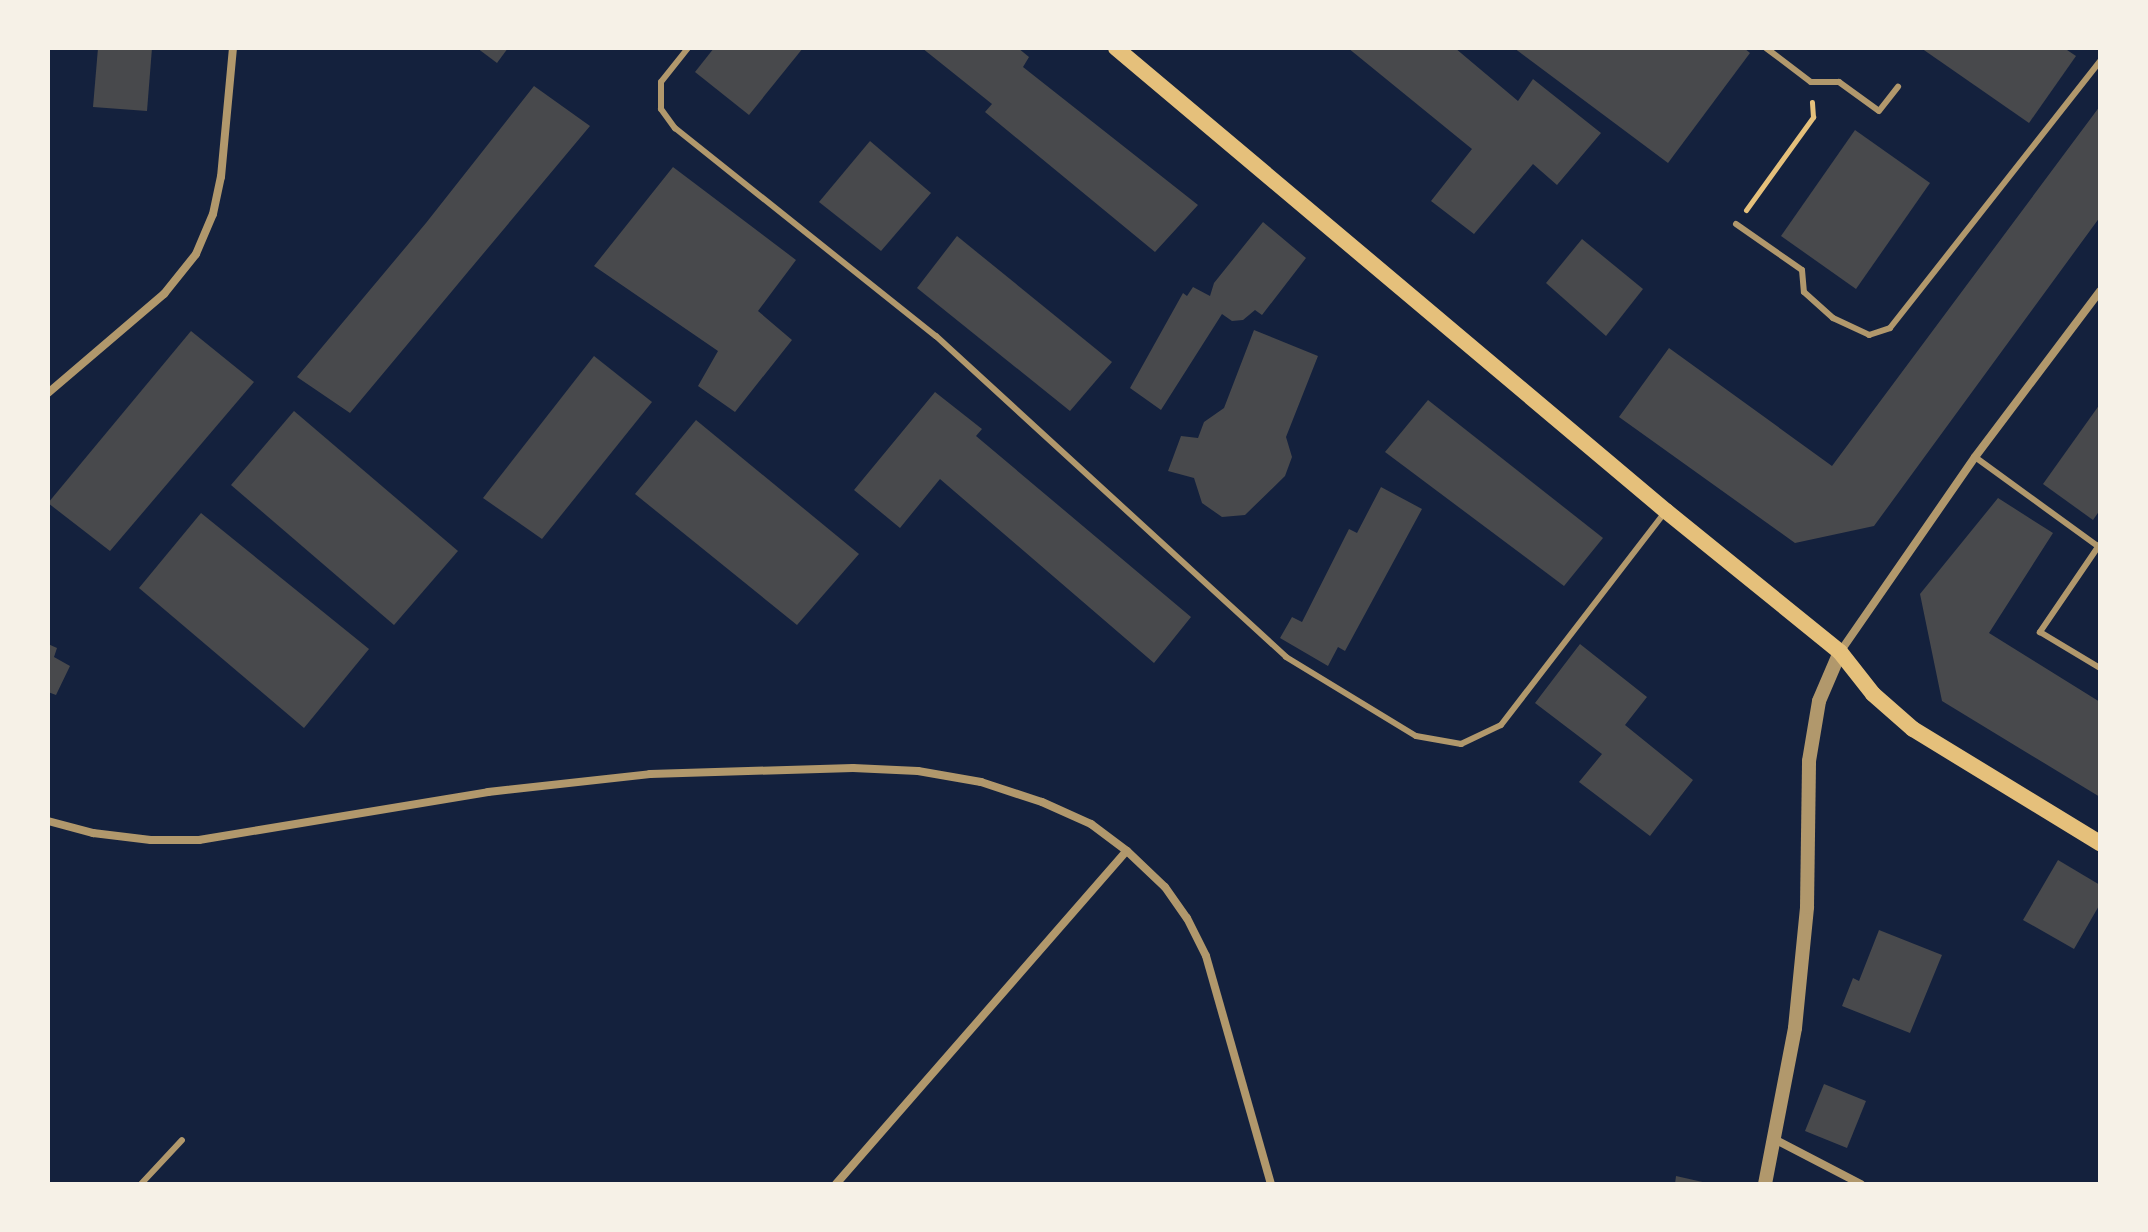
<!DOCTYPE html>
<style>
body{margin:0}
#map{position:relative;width:2148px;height:1232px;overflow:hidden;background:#14213d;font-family:"Alegreya Sans",sans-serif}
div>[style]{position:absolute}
.building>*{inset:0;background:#48494c}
.path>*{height:5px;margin:-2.5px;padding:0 2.5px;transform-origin:2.5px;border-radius:2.5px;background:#e5c07b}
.service>*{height:6px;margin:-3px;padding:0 3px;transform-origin:3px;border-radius:3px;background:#b1986c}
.minor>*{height:8px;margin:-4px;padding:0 4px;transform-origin:4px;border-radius:4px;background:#b1986c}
.tertiary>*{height:14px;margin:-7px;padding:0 7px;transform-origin:7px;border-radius:7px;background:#b1986c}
.secondary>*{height:16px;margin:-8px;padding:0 8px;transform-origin:8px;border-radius:8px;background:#e5c07b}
span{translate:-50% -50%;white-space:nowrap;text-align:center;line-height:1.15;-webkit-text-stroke:6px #f6f1e7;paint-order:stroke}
.frame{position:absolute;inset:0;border:50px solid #f6f1e7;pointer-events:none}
</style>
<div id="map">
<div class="building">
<div style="clip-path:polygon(98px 48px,152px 48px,147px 111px,93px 107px)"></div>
<div style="clip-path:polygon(477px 48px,508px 48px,497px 63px)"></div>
<div style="clip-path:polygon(714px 48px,803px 48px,749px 115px,695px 72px)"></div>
<div style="clip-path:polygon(922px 48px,1018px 48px,1029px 57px,1023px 67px,1198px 205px,1155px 252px,985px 112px,992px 104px)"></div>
<div style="clip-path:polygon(1348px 48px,1455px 48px,1518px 101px,1533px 79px,1601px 133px,1557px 185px,1533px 164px,1474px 234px,1431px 201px,1472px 149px)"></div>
<div style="clip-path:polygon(1514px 48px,1744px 48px,1750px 53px,1668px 163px)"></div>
<div style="clip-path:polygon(1921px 48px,2064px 48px,2076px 56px,2029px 123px)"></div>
<div style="clip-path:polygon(534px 86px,590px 126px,350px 413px,297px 377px,426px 223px)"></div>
<div style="clip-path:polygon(2100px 106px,2100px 217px,1874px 526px,1795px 543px,1619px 417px,1669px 348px,1832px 466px)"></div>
<div style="clip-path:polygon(1855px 130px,1930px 183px,1856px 289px,1781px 236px)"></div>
<div style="clip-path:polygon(870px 141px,931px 193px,881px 251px,819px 202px)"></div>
<div style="clip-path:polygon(673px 167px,796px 260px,758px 311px,792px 340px,735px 412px,698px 386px,718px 351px,594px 266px)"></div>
<div style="clip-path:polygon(1263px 222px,1306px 258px,1262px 315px,1255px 310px,1243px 320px,1232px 321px,1222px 314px,1161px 410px,1130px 388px,1183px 293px,1187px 296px,1193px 287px,1210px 296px,1214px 283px)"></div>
<div style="clip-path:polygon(957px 236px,1112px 362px,1070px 411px,917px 288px)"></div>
<div style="clip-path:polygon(1582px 239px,1643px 289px,1606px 336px,1546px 283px)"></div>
<div style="clip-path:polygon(1254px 330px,1318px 356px,1286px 437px,1292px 457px,1285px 476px,1245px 515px,1222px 517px,1202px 503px,1194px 478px,1168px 471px,1181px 436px,1198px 438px,1204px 422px,1224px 408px)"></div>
<div style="clip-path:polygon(191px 331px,254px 382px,110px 551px,48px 503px)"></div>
<div style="clip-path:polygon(594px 356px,652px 402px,542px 539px,483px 498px)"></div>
<div style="clip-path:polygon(935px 392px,982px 429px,976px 436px,1191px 617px,1154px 663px,940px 479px,900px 528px,854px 490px)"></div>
<div style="clip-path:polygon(1428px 400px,1603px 538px,1564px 586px,1385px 452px)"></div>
<div style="clip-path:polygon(2100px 404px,2100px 510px,2093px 520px,2043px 484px)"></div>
<div style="clip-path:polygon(294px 411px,458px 551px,394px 625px,231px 485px)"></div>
<div style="clip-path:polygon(696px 420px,859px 554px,797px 625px,635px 494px)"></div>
<div style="clip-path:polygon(1381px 487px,1422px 509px,1345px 651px,1338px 647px,1328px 666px,1280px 638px,1292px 617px,1302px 622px,1349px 529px,1357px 533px)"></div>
<div style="clip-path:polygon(1998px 498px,2053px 533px,1989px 633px,2100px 702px,2100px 797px,1942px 701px,1920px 594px)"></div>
<div style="clip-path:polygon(201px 513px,369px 649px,304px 728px,139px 588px)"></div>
<div style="clip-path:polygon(48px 644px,57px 648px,54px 657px,70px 666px,56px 695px,48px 692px)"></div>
<div style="clip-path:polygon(1580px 644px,1647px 697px,1625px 725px,1693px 780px,1650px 836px,1579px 782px,1602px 754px,1535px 703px)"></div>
<div style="clip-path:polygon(2058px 860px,2100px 885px,2100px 904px,2074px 949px,2023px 920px)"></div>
<div style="clip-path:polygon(1879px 930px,1942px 955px,1910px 1033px,1842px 1006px,1853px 978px,1859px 981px)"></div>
<div style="clip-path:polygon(1824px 1084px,1866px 1101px,1847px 1148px,1805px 1131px)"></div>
<div style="clip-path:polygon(1676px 1176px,1707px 1183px,1707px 1184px,1675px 1184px)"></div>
</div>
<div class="path">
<div style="left:1746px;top:210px;width:115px;rotate:-54.2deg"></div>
<div style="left:1813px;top:117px;width:15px;rotate:-94deg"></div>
</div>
<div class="service">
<div style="left:688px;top:48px;width:43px;rotate:128.5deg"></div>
<div style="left:661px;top:82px;width:27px;rotate:90deg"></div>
<div style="left:661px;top:109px;width:24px;rotate:54deg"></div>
<div style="left:675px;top:128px;width:334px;rotate:38.6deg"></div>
<div style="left:936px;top:336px;width:475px;rotate:42.5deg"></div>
<div style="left:1286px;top:657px;width:152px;rotate:31.3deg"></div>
<div style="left:1416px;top:736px;width:46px;rotate:10.1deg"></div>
<div style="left:1461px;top:744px;width:44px;rotate:-25.4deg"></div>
<div style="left:1501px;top:725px;width:267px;rotate:-52.4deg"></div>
<div style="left:1766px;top:48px;width:56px;rotate:37.1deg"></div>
<div style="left:1811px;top:82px;width:28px"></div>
<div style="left:1839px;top:82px;width:49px;rotate:35.9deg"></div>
<div style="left:1879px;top:111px;width:31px;rotate:-52deg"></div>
<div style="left:1736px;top:224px;width:80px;rotate:34.9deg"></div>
<div style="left:1802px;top:270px;width:22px;rotate:85deg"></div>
<div style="left:1804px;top:292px;width:39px;rotate:42deg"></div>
<div style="left:1833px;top:318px;width:40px;rotate:25deg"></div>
<div style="left:1869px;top:335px;width:22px;rotate:-18deg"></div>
<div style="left:1890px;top:328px;width:340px;rotate:-51.8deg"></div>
<div style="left:1975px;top:457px;width:153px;rotate:36deg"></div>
<div style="left:2100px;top:544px;width:107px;rotate:124.3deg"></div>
<div style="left:2040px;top:632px;width:70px;rotate:31deg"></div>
<div style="left:141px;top:1184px;width:60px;rotate:-47deg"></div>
</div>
<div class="minor">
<div style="left:48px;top:393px;width:153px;rotate:-40.5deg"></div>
<div style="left:164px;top:294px;width:51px;rotate:-51.3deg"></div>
<div style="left:196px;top:254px;width:43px;rotate:-67deg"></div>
<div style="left:213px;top:214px;width:38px;rotate:-78deg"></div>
<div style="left:221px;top:177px;width:130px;rotate:-84.7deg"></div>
<div style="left:1840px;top:652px;width:237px;rotate:-55.3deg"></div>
<div style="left:1975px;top:457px;width:208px;rotate:-53deg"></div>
<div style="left:48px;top:821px;width:47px;rotate:14.9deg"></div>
<div style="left:93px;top:833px;width:58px;rotate:6.9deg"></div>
<div style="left:151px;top:840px;width:48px"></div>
<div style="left:199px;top:840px;width:293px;rotate:-9.4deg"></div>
<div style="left:488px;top:792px;width:163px;rotate:-6.3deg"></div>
<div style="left:650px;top:774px;width:203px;rotate:-1.7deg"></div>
<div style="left:853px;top:768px;width:65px;rotate:2.6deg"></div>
<div style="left:918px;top:771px;width:64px;rotate:9.9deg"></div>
<div style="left:981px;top:782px;width:64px;rotate:18.2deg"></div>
<div style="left:1042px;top:802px;width:54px;rotate:24.2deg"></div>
<div style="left:1091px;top:824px;width:45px;rotate:36.9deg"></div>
<div style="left:1127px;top:851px;width:52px;rotate:43.5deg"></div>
<div style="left:1165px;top:887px;width:38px;rotate:55deg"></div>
<div style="left:1187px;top:918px;width:42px;rotate:63.4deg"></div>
<div style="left:1206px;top:956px;width:237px;rotate:74.1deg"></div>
<div style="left:1776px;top:1140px;width:96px;rotate:27.4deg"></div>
<div style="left:836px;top:1184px;width:442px;rotate:-48.9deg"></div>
</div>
<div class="tertiary">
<div style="left:1765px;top:1184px;width:159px;rotate:-79.1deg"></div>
<div style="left:1795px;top:1028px;width:122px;rotate:-84.3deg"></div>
<div style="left:1807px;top:907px;width:146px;rotate:-89.2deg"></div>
<div style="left:1809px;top:761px;width:61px;rotate:-80.5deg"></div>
<div style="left:1819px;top:701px;width:53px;rotate:-66.8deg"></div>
</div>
<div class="secondary">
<div style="left:1116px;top:48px;width:719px;rotate:40.09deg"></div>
<div style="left:1666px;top:511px;width:224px;rotate:39deg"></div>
<div style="left:1840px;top:652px;width:53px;rotate:51.8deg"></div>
<div style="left:1873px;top:694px;width:53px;rotate:41.2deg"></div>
<div style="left:1913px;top:729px;width:219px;rotate:31.4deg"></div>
</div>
<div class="frame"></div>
</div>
